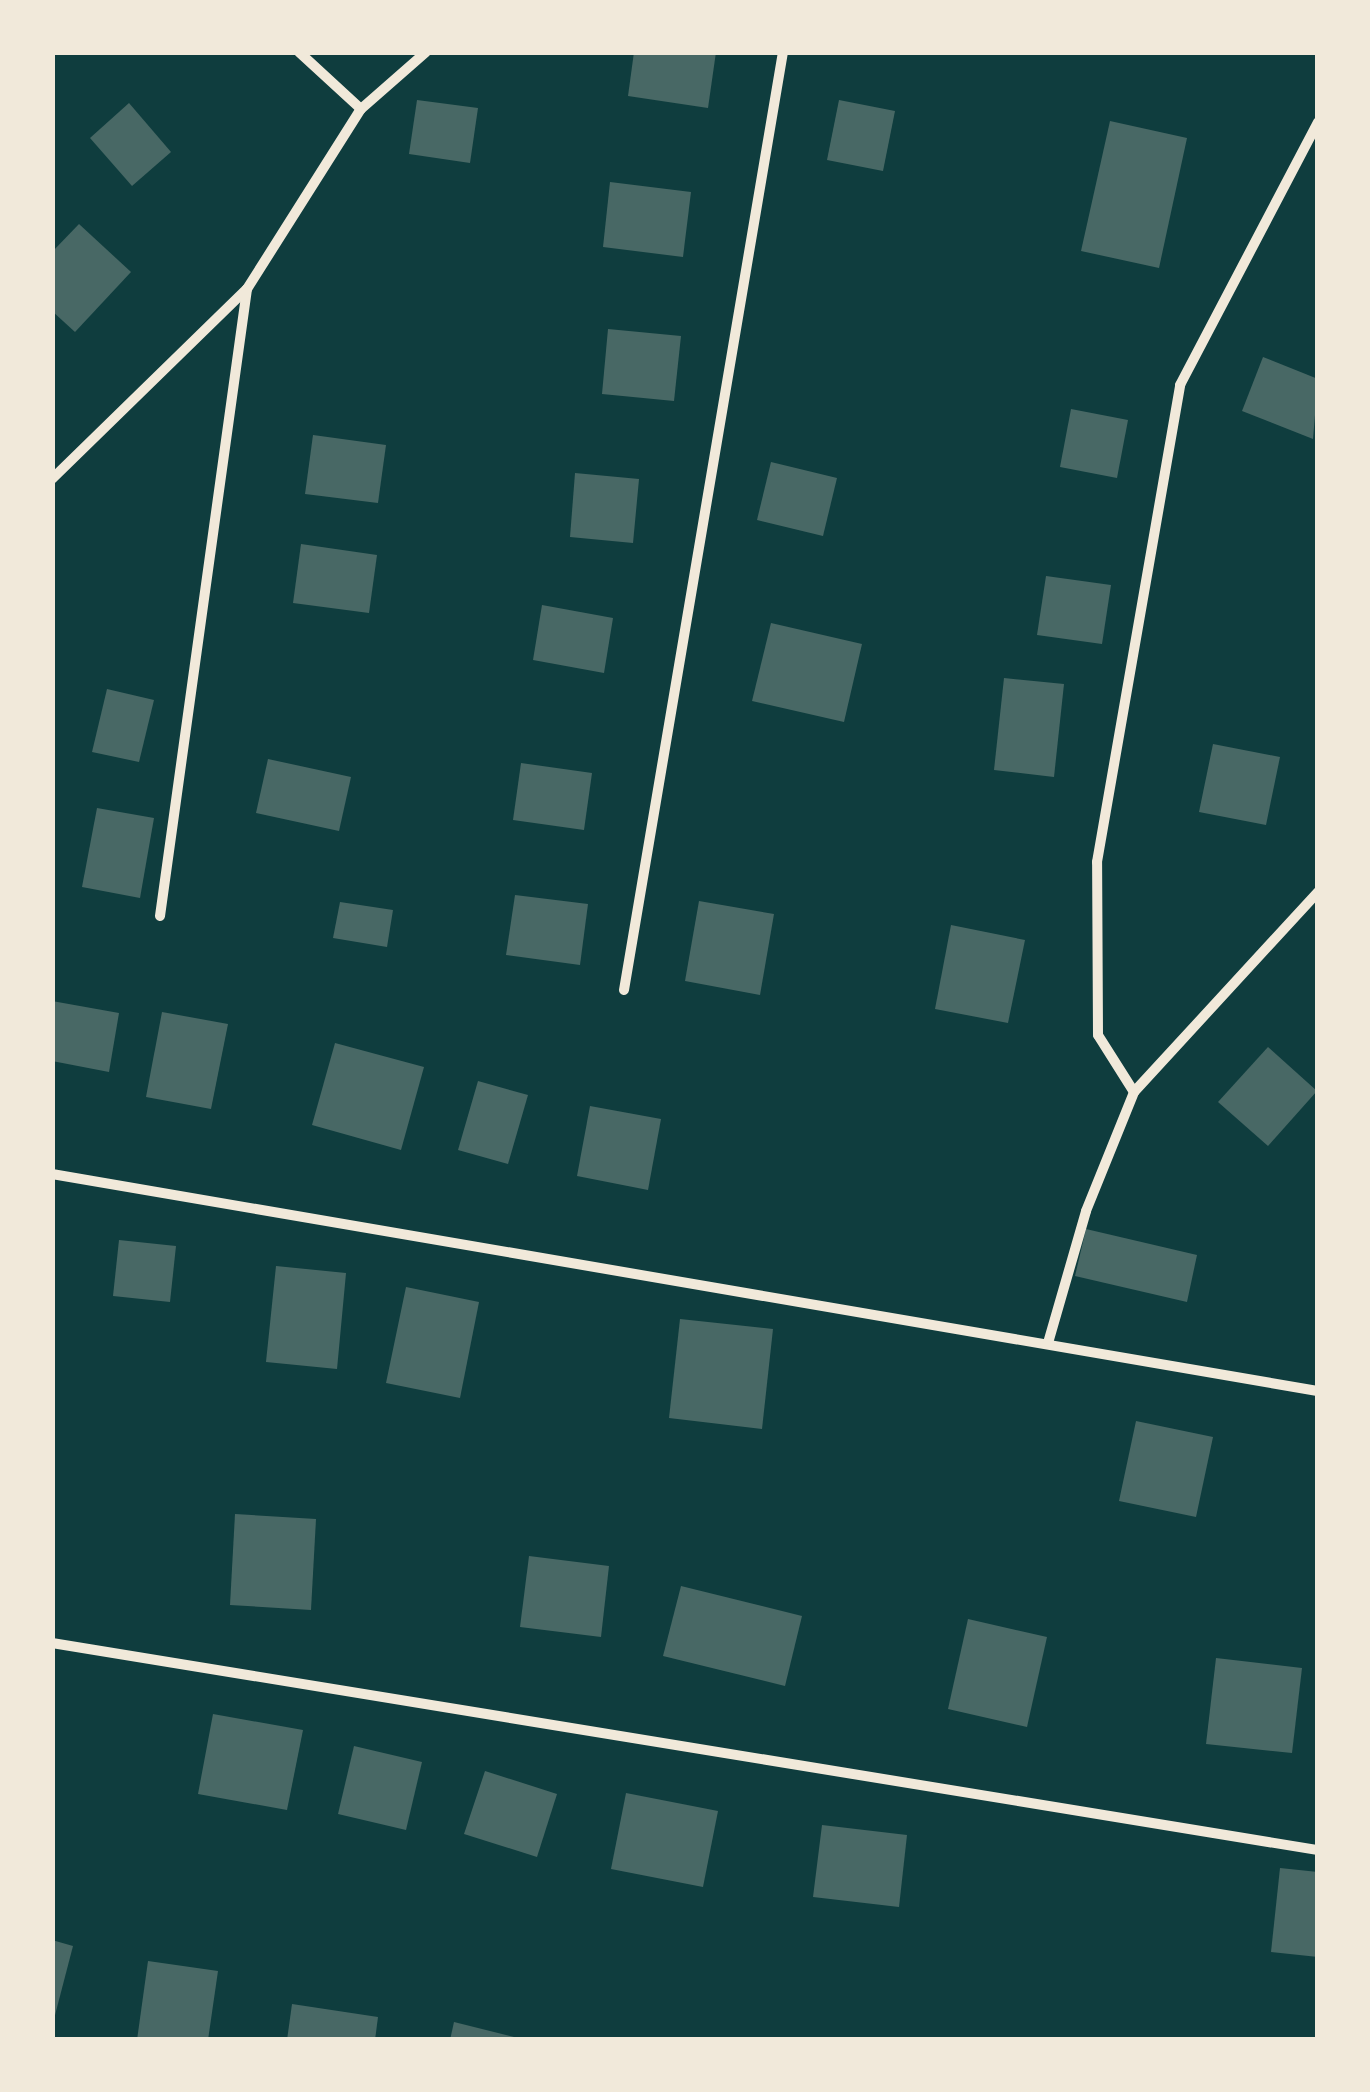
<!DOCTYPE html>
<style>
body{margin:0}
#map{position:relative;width:1370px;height:2092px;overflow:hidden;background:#0f3d3e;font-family:Montserrat,sans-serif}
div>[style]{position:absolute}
.building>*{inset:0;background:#486865}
.minor>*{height:10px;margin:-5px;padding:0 5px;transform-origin:5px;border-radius:5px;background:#f1e9da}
span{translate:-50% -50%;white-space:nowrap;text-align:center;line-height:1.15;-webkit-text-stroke:8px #f1e9da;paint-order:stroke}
.frame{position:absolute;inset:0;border:55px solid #f1e9da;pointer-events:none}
</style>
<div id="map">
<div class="building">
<div style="clip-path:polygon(634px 52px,716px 52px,708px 108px,628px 96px)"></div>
<div style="clip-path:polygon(417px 100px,478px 108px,470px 163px,409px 154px)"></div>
<div style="clip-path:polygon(839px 100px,895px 111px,883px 171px,827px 160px)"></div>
<div style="clip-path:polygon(129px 103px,171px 152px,132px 186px,90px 138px)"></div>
<div style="clip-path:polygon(1110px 121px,1187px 138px,1159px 268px,1081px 251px)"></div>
<div style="clip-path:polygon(610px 182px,691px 192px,683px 257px,603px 247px)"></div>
<div style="clip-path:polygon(79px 224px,131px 272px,75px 332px,52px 311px,52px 252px)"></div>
<div style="clip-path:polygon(608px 329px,681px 336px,674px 401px,602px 394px)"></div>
<div style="clip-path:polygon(1263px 357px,1318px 379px,1313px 439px,1242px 411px)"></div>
<div style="clip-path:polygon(1071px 409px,1128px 420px,1117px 478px,1060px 467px)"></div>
<div style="clip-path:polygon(313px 435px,386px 445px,378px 503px,305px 494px)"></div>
<div style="clip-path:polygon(771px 462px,837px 478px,823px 536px,757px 520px)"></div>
<div style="clip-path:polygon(575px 473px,639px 479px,633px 543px,570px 537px)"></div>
<div style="clip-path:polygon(301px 544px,377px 555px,369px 613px,293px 603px)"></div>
<div style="clip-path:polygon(1046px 576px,1111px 585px,1102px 644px,1037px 635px)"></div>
<div style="clip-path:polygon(542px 605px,613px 618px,604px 673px,533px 660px)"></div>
<div style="clip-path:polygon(771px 623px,862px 644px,844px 722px,752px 701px)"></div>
<div style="clip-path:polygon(1004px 678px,1064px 684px,1054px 777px,994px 770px)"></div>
<div style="clip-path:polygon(107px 689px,154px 700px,139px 762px,92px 752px)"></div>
<div style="clip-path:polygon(1213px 744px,1280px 757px,1266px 825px,1199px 812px)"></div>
<div style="clip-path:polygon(268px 759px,351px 777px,339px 831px,256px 813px)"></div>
<div style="clip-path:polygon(521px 763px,592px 773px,584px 830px,513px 820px)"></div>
<div style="clip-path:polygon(97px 808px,154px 818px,140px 898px,82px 887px)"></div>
<div style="clip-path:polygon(515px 895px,588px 904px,580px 965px,506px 955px)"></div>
<div style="clip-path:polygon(699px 901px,774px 914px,760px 995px,685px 981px)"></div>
<div style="clip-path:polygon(340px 902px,393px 910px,387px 947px,333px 938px)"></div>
<div style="clip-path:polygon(951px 925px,1025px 940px,1008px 1023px,935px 1009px)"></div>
<div style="clip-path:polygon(52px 1001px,119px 1013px,109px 1072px,52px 1061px)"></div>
<div style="clip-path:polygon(162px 1012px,228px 1024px,211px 1109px,146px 1097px)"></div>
<div style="clip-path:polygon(335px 1043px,424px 1067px,401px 1150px,312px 1125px)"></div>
<div style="clip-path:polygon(1268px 1047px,1317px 1091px,1268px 1146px,1218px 1102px)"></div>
<div style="clip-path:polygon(478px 1081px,528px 1095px,508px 1164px,458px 1150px)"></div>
<div style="clip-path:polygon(590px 1106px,661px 1119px,648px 1190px,577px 1176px)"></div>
<div style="clip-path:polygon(1086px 1229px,1197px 1255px,1187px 1302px,1075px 1276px)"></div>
<div style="clip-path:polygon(119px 1240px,176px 1246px,170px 1302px,113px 1296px)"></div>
<div style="clip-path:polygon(276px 1266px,346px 1273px,337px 1369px,266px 1362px)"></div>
<div style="clip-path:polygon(406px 1287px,479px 1302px,460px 1398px,386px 1383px)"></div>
<div style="clip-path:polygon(680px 1319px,773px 1329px,762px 1429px,669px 1418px)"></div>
<div style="clip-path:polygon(1136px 1421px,1213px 1437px,1196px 1517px,1119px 1501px)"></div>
<div style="clip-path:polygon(235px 1514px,316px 1519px,311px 1610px,230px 1605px)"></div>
<div style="clip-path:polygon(529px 1556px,609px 1566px,601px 1637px,520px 1627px)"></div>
<div style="clip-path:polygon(681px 1586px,802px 1616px,785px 1686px,663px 1656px)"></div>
<div style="clip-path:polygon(968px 1619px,1047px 1637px,1027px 1727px,948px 1709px)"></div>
<div style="clip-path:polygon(1216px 1658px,1302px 1668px,1292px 1753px,1206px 1744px)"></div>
<div style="clip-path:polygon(213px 1714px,303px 1730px,287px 1810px,198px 1794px)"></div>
<div style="clip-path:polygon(354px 1746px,422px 1762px,406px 1830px,338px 1814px)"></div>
<div style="clip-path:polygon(485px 1771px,557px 1794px,537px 1857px,464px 1834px)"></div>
<div style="clip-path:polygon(626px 1793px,718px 1811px,703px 1887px,611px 1869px)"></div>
<div style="clip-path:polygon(822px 1825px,907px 1835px,899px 1907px,813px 1897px)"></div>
<div style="clip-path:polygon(1280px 1868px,1318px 1872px,1318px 1957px,1271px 1952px)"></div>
<div style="clip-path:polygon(52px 1940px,73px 1946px,54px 2019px,52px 2019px)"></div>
<div style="clip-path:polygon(148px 1961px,218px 1971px,208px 2040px,137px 2040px)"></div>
<div style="clip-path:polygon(292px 2004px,378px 2017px,375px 2040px,287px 2040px)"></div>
<div style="clip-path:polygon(454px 2022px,518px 2038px,518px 2040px,450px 2040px)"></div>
</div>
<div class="minor">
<div style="left:299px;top:52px;width:84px;rotate:42.6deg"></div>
<div style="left:52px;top:479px;width:272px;rotate:-44.3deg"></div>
<div style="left:247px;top:289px;width:213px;rotate:-57.7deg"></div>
<div style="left:361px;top:109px;width:86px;rotate:-41.2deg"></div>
<div style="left:160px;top:916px;width:633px;rotate:-82.1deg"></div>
<div style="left:624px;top:990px;width:951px;rotate:-80.38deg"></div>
<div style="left:1134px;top:1092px;width:67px;rotate:-122.3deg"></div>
<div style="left:1098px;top:1035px;width:173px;rotate:-90.3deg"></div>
<div style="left:1097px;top:862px;width:484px;rotate:-80.1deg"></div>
<div style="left:1180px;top:385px;width:297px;rotate:-62.3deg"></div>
<div style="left:52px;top:1174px;width:1284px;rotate:9.73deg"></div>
<div style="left:1048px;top:1343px;width:137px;rotate:-73.9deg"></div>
<div style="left:1086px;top:1211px;width:128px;rotate:-68deg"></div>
<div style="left:1134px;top:1092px;width:272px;rotate:-47.4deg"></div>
<div style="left:52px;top:1643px;width:1283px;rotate:9.29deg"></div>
</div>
<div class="frame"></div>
</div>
